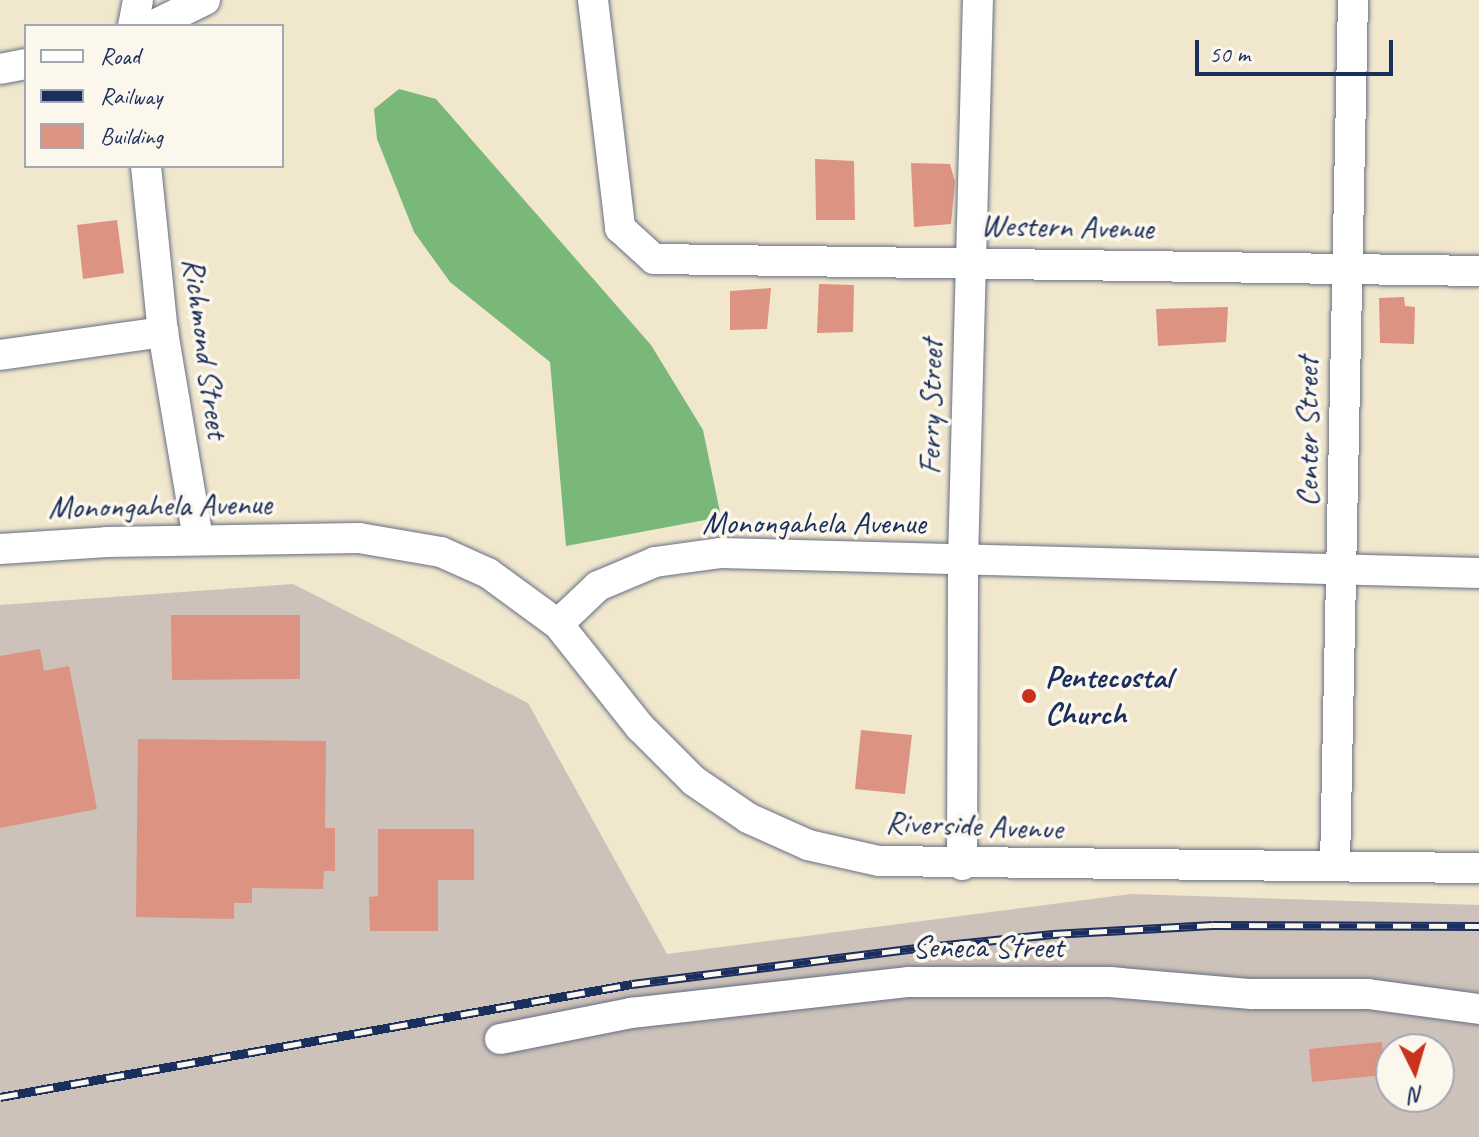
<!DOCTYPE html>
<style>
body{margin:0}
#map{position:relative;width:1479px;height:1137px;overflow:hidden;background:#f1e7cd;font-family:Caveat,sans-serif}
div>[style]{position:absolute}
.industrial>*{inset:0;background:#cdc2b9}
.forest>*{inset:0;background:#7ab879}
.building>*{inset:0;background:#dc9381}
.roads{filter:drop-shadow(0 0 2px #666f85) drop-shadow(0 0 2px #666f85)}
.minor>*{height:30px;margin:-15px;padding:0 15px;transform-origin:15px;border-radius:15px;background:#fff}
.rail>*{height:9px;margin-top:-4.5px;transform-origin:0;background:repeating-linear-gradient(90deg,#fbf7ec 0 18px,#1b2f5e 0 36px);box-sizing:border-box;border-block:2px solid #1b2f5e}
.dots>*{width:22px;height:22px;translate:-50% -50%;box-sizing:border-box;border:4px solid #fbf7ec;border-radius:50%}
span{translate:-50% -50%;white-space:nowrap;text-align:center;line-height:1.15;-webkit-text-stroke:7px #fbf7ec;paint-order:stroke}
.street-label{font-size:32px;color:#1b2f5e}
.poi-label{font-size:32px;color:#1b2f5e;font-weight:700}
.left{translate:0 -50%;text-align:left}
.legend{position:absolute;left:24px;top:24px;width:260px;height:144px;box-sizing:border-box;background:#fbf7ec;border:2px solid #a1a7b3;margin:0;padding:10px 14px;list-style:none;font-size:24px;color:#1b2f5e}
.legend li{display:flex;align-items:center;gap:16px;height:40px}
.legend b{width:40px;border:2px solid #a1a7b3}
.north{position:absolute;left:1375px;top:1033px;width:80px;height:80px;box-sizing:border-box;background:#fbf7ec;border:2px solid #a1a7b3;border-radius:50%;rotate:175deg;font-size:22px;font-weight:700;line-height:32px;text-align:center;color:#1b2f5e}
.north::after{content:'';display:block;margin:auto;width:28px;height:36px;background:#c8321e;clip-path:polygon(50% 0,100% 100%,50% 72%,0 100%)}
.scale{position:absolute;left:1195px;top:40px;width:198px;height:36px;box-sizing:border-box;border:4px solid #1b2f5e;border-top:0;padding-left:10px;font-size:24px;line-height:28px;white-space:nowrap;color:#1b2f5e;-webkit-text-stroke:6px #fbf7ec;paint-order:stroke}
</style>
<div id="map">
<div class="industrial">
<div style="clip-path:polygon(evenodd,293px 584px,528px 703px,667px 954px,1131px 894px,1479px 905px,1479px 1137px,0 1137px,0 605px,293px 584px,1391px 1049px,1439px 1049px,1439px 1097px,1391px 1097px,1391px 1049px)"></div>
</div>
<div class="forest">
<div style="clip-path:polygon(399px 89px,436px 99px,651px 345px,703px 430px,721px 517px,566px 546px,550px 362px,450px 282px,414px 232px,377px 139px,374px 109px)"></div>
</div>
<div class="building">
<div style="clip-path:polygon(815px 159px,854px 161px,855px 220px,816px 220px)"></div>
<div style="clip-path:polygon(911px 163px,950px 164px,955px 182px,951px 224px,914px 227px)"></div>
<div style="clip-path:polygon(117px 220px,124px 273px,83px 279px,77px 225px)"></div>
<div style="clip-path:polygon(819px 284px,854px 285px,853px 332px,817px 333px)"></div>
<div style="clip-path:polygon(771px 288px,767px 329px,730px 330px,730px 291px)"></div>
<div style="clip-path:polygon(1404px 297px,1405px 306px,1415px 307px,1414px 344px,1380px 343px,1379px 298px)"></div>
<div style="clip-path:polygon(1228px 307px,1226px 342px,1158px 346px,1156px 309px)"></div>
<div style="clip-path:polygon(171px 615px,300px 615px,300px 679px,172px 680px)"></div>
<div style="clip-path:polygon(40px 649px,44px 671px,69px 666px,97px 809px,0 828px,0 656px)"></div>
<div style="clip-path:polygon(861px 730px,912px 735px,905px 794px,855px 789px)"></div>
<div style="clip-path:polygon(138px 739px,326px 741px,325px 828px,335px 828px,335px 871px,324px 871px,323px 889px,252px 888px,252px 903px,234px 903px,234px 919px,136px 917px)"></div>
<div style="clip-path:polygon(378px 829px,474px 829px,474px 880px,438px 880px,438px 931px,370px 931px,369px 897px,378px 896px)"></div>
<div style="clip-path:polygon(1382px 1042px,1385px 1075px,1312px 1082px,1309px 1049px)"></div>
</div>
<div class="roads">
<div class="minor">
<div style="left:593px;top:0;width:230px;rotate:83.2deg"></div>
<div style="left:620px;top:228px;width:46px;rotate:42.4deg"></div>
<div style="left:654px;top:259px;width:825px;rotate:0.83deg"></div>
<div style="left:133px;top:26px;width:26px;rotate:-79deg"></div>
<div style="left:152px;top:26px;width:59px;rotate:-26.1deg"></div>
<div style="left:0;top:69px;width:26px;rotate:-11deg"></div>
<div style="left:146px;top:166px;width:167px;rotate:84.2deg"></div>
<div style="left:163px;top:332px;width:210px;rotate:80.4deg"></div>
<div style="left:0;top:355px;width:165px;rotate:-8deg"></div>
<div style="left:0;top:549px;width:107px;rotate:-3.7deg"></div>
<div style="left:107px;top:542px;width:252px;rotate:-0.9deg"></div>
<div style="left:359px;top:538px;width:83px;rotate:9.7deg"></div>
<div style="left:441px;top:552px;width:51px;rotate:24.1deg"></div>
<div style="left:488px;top:573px;width:87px;rotate:36.1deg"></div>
<div style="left:558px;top:624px;width:132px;rotate:51.5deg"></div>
<div style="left:640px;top:727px;width:76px;rotate:45deg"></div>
<div style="left:694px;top:781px;width:65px;rotate:34.4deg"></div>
<div style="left:748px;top:818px;width:66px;rotate:24.2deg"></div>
<div style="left:808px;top:845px;width:73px;rotate:12.7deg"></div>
<div style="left:879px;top:861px;width:600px;rotate:0.67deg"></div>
<div style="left:558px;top:624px;width:55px;rotate:-43.5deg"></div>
<div style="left:598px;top:586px;width:62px;rotate:-22.8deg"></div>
<div style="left:655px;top:562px;width:67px;rotate:-7.8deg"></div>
<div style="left:721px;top:553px;width:758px;rotate:1.51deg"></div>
<div style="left:962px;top:865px;width:305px;rotate:-89.8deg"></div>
<div style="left:963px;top:560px;width:560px;rotate:-88.47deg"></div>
<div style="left:1335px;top:865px;width:865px;rotate:-88.81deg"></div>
<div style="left:500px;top:1039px;width:134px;rotate:-11.2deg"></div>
<div style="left:631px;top:1013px;width:280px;rotate:-6.4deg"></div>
<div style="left:909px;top:982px;width:201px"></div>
<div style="left:1110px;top:982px;width:142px;rotate:4.9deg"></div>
<div style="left:1251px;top:994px;width:117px"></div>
<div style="left:1368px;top:994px;width:112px;rotate:7.7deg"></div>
</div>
</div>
<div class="rail">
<div style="left:0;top:1097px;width:642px;rotate:-10.14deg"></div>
<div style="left:632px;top:984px;width:287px;rotate:-7.2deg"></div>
<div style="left:917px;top:948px;width:137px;rotate:-5.9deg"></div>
<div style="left:1053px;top:934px;width:160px;rotate:-3.2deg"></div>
<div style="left:1213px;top:925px;width:266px;rotate:0.2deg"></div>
</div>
<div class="dots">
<div style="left:1029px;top:696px;background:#c8321e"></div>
</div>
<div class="street-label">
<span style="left:1067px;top:227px;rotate:1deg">Western Avenue</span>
<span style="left:205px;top:348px;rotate:82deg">Richmond Street</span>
<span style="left:931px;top:407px;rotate:-89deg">Ferry Street</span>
<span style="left:1308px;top:432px;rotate:-90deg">Center Street</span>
<span style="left:160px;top:506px;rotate:-1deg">Monongahela Avenue</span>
<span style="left:814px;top:523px">Monongahela Avenue</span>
<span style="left:974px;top:826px;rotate:2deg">Riverside Avenue</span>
<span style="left:988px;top:947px">Seneca Street</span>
</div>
<div class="poi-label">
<span class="left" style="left:1045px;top:696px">Pentecostal<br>Church</span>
</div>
<ul class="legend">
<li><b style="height:10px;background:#fff"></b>Road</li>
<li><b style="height:10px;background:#1b2f5e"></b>Railway</li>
<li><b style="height:22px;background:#dc9381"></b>Building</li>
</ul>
<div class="north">N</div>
<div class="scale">50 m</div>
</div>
